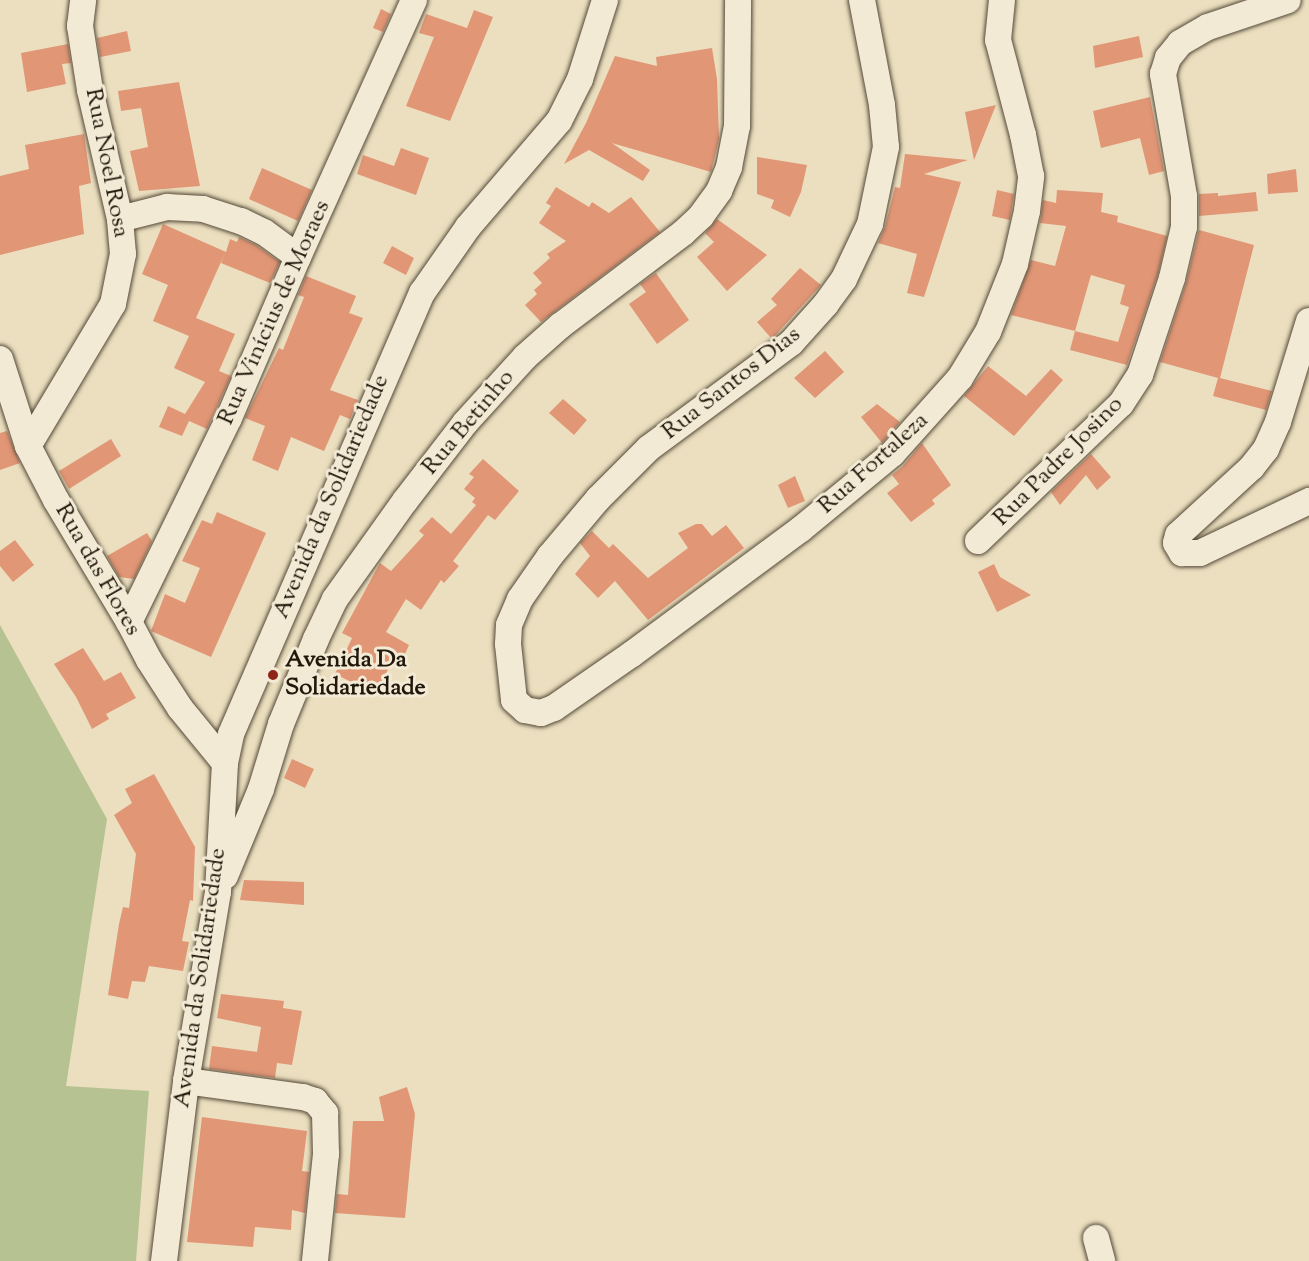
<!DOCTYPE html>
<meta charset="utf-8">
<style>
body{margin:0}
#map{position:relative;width:1309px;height:1261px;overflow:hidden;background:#ebdfbf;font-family:"Sorts Mill Goudy",serif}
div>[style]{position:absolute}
.green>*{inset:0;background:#b7c292}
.building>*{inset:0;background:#e19676}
.roads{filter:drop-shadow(0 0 2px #544938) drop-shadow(0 0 2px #544938)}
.street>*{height:26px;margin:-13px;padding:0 13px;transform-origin:13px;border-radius:13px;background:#f2ead5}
.dots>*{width:16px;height:16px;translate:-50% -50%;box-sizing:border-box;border:3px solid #f2ead5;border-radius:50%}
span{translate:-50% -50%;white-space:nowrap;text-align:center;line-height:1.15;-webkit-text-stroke:6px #f2ead5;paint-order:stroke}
.street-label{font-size:24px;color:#21170b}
.poi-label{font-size:24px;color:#21170b;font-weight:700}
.left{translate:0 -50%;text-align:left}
</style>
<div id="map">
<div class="green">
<div style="clip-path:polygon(0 625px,107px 819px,66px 1086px,149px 1091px,136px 1261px,0 1261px)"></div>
</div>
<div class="building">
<div style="clip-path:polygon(381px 9px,391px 14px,383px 32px,373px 28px)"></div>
<div style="clip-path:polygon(474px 10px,493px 17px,450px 121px,406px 106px,434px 37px,419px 33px,426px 14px,467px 28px)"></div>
<div style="clip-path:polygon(127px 31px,131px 51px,100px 57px,97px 38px)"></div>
<div style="clip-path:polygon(1139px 36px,1143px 57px,1095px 68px,1093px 46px)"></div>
<div style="clip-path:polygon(68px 44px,71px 63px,62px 64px,66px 84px,27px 92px,21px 53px)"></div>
<div style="clip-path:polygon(712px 48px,717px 79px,719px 139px,711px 172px,612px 143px,650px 170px,643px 181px,589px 150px,564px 164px,586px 123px,615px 56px,657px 66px,656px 57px)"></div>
<div style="clip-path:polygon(179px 82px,200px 186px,139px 191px,130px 151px,148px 147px,141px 108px,121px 111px,118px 91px)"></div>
<div style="clip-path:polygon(1150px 97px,1164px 171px,1149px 175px,1140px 138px,1101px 148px,1093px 111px)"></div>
<div style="clip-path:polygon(996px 105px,974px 160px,965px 112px)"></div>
<div style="clip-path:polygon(84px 134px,91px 183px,79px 186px,84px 234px,0 255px,0 176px,29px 169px,25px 145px)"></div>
<div style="clip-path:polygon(401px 148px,429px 158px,416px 195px,357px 174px,363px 155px,394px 166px)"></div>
<div style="clip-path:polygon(905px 154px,968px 160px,924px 174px,961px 182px,924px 297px,907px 293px,917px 254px,878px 243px,885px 227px,895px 187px,900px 188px)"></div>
<div style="clip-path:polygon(757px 157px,807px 165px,801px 192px,790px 217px,771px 208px,774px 200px,757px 194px)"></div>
<div style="clip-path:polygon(262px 168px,312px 190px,298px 221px,249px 199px)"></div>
<div style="clip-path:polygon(1296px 169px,1298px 192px,1268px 194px,1267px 174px)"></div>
<div style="clip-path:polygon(556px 187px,589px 207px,592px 202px,609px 213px,631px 197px,660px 232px,541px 322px,525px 305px,537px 294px,534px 290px,542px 283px,533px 273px,550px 258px,547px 254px,566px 241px,539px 223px,551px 206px,546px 203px)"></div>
<div style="clip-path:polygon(997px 190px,1014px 194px,1010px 220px,992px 216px)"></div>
<div style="clip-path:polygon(evenodd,1057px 190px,1103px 193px,1101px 212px,1118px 216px,1117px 222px,1167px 236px,1158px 274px,1127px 365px,1070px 350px,1075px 331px,1011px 315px,1031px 260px,1055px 266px,1066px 226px,1040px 223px,1043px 200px,1056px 203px,1057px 190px,1091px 275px,1125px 285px,1120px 304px,1129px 307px,1118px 342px,1075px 331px,1091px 275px)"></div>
<div style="clip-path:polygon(1256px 192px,1258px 211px,1199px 216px,1199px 194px,1218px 193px,1218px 196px)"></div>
<div style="clip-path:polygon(717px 219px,767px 255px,727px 291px,697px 257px,714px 242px,705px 233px)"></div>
<div style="clip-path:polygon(163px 224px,226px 252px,230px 239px,237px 242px,239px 237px,256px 245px,280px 262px,270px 283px,221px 263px,225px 253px,196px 318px,235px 334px,219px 371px,231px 376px,207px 429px,189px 421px,182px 436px,159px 427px,168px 406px,185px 414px,205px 382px,174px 368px,189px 336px,153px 321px,168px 285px,142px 274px)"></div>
<div style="clip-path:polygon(1199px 230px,1254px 245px,1220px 378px,1272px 391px,1266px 410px,1213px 396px,1218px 378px,1160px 362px,1186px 283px)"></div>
<div style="clip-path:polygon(392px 246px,414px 258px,406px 275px,383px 263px)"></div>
<div style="clip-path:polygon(800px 268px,821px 285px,772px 339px,757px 322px,777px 305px,771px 299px)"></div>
<div style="clip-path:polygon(656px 273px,689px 320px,657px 344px,629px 304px,646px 292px,640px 284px)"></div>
<div style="clip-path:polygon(306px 276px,356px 296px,349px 313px,363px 318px,330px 390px,358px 400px,350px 419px,340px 415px,324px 451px,291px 437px,278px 471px,252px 460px,265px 426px,245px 418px,279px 348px,283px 350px,304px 297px,298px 295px)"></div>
<div style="clip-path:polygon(825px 351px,844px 372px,815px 398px,794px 378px)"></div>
<div style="clip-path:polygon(988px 366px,1026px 396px,1051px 369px,1063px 380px,1014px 436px,964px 396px)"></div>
<div style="clip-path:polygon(563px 399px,587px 420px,574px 435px,549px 413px)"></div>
<div style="clip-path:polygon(877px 404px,900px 422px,882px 443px,861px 417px)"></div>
<div style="clip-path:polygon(7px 431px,20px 463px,0 470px,0 433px)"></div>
<div style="clip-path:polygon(111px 439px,121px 456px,69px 489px,59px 471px)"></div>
<div style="clip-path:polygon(922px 443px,951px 485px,932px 500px,935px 504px,911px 522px,887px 493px,899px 484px,892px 475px,902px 467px)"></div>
<div style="clip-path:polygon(1091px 454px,1111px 477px,1097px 490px,1086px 475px,1060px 505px,1051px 492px)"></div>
<div style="clip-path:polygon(483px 459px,519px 491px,495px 520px,488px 515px,453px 561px,459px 566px,444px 583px,441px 580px,421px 610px,406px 599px,386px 632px,409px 645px,401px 663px,393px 659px,376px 694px,335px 674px,352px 638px,342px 633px,380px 563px,391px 571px,424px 535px,419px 531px,432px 517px,451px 534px,476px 505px,472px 502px,475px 498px,464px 489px,474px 477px,469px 474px)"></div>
<div style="clip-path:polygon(795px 476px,805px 501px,788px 508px,778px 485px)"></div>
<div style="clip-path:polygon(217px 512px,266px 533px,211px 657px,151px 631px,165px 594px,185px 603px,200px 568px,182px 561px,202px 520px,212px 524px)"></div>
<div style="clip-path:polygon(696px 524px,702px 524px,712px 536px,726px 525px,744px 548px,648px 620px,615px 581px,598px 598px,575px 574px,590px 556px,580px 543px,592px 531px,609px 548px,613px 544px,648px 578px,688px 548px,678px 533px)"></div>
<div style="clip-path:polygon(147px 533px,152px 541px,134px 579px,119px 577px,107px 556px)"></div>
<div style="clip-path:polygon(15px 540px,34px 565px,13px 582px,0 566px,0 551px)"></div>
<div style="clip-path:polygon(994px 564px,1000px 577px,1031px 595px,997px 612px,978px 572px)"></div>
<div style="clip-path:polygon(83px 648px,104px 681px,121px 672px,136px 698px,106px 714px,109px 719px,92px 729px,76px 697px,54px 664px)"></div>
<div style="clip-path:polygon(292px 759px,314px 769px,305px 788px,284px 778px)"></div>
<div style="clip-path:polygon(154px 774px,195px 847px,193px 901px,190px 900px,182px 941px,189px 942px,183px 971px,149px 966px,145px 982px,132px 981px,128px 999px,108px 995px,119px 924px,123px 907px,129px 908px,136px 854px,114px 815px,132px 803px,125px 789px)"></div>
<div style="clip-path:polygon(244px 880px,304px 882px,304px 905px,240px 900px)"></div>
<div style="clip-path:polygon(221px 994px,284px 1001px,283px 1008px,302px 1011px,292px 1065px,277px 1063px,275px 1078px,209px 1069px,212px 1046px,257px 1052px,261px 1027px,217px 1018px)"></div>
<div style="clip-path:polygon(407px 1087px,415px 1114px,405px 1218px,335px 1213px,337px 1194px,348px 1195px,353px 1121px,384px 1121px,379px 1097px)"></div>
<div style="clip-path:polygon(202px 1117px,307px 1131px,302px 1171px,309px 1172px,305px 1213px,292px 1210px,291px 1230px,255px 1227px,253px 1247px,187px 1242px)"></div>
</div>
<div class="roads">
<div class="street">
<div style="left:862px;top:0;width:107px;rotate:79.2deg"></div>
<div style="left:882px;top:105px;width:42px;rotate:84.6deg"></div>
<div style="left:886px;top:147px;width:79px;rotate:101.7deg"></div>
<div style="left:870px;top:224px;width:61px;rotate:115.3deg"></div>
<div style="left:844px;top:279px;width:31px;rotate:126deg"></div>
<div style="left:826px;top:304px;width:52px;rotate:131.9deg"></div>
<div style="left:791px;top:343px;width:177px;rotate:143.5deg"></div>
<div style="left:649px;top:448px;width:72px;rotate:135deg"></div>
<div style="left:598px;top:499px;width:75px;rotate:130.1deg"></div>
<div style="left:550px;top:556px;width:52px;rotate:124.9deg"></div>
<div style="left:520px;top:599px;width:28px;rotate:113deg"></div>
<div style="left:509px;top:625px;width:19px;rotate:93deg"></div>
<div style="left:508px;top:644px;width:56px;rotate:83.9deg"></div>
<div style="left:514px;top:700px;width:15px;rotate:42deg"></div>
<div style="left:525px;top:710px;width:16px;rotate:11deg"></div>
<div style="left:541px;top:713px;width:14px;rotate:-21deg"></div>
<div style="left:554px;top:708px;width:95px;rotate:-34.7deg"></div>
<div style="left:632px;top:654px;width:210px;rotate:-36.5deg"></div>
<div style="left:801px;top:529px;width:118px;rotate:-39.5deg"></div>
<div style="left:892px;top:454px;width:102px;rotate:-48.2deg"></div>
<div style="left:960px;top:378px;width:54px;rotate:-58.7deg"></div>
<div style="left:988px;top:332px;width:73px;rotate:-68.3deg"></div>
<div style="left:1015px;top:264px;width:54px;rotate:-77.2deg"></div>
<div style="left:1027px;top:211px;width:35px;rotate:-83deg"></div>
<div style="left:1031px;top:176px;width:42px;rotate:-101deg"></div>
<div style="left:1023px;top:135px;width:98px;rotate:-104.7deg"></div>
<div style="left:998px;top:40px;width:40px;rotate:-84.3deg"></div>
<div style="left:120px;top:219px;width:49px;rotate:-14.3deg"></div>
<div style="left:167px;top:207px;width:36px;rotate:3deg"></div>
<div style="left:203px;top:209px;width:40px;rotate:18deg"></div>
<div style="left:241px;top:221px;width:25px;rotate:26deg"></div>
<div style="left:264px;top:232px;width:42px;rotate:36.3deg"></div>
<div style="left:1309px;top:321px;width:106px;rotate:107.1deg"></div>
<div style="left:1278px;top:422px;width:30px;rotate:114deg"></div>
<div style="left:1266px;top:449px;width:23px;rotate:128deg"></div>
<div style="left:1252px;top:467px;width:100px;rotate:137.4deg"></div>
<div style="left:1178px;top:535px;width:8px;rotate:104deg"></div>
<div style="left:1176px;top:543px;width:12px;rotate:59deg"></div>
<div style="left:1182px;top:553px;width:18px"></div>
<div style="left:1200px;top:553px;width:121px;rotate:-25.5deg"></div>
<div style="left:0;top:359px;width:91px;rotate:72.2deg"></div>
<div style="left:28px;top:446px;width:61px;rotate:62.6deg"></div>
<div style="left:56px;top:500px;width:142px;rotate:59.1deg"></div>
<div style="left:129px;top:622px;width:43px;rotate:62.2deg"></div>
<div style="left:149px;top:660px;width:57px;rotate:57.1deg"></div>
<div style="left:180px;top:708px;width:71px;rotate:50.7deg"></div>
<div style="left:28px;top:446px;width:165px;rotate:-59.1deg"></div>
<div style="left:113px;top:304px;width:51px;rotate:-78.7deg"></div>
<div style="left:123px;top:254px;width:35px;rotate:-95deg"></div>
<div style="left:120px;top:219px;width:132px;rotate:-103.1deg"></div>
<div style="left:90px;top:90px;width:65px;rotate:-98.9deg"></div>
<div style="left:80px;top:26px;width:26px;rotate:-83deg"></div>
<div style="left:978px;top:541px;width:198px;rotate:-43.8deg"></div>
<div style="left:1121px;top:404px;width:35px;rotate:-57deg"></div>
<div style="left:1140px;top:375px;width:102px;rotate:-71.7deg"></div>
<div style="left:1172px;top:278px;width:52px;rotate:-76.8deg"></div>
<div style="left:1184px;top:227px;width:31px;rotate:-90deg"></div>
<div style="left:1184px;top:196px;width:124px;rotate:-99.8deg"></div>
<div style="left:1163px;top:74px;width:17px;rotate:-73deg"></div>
<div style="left:1168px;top:58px;width:19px;rotate:-51deg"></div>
<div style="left:1180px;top:43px;width:32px;rotate:-30deg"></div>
<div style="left:1208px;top:27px;width:84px;rotate:-18.6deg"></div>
<div style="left:129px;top:622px;width:227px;rotate:-63.9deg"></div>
<div style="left:229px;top:418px;width:175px;rotate:-66.8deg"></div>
<div style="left:298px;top:257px;width:282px;rotate:-65.7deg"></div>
<div style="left:225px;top:876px;width:94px;rotate:-67.5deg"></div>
<div style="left:261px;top:789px;width:68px;rotate:-72.9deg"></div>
<div style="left:281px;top:724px;width:92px;rotate:-67.6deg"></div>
<div style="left:316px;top:639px;width:44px;rotate:-64.6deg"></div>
<div style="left:335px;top:599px;width:120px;rotate:-54.5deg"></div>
<div style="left:405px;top:501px;width:98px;rotate:-52.4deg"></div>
<div style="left:465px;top:423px;width:89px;rotate:-47.7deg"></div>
<div style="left:525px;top:357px;width:47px;rotate:-41.5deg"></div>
<div style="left:560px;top:326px;width:154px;rotate:-37.1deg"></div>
<div style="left:683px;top:233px;width:25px;rotate:-43deg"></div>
<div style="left:701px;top:216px;width:31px;rotate:-54deg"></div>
<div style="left:719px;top:191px;width:26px;rotate:-67deg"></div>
<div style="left:729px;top:167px;width:42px;rotate:-79deg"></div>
<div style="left:737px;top:126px;width:126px;rotate:-89.5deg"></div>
<div style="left:186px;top:1081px;width:118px;rotate:7.8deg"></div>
<div style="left:303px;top:1097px;width:13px;rotate:18deg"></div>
<div style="left:315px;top:1101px;width:16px;rotate:50deg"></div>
<div style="left:325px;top:1113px;width:41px;rotate:88.6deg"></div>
<div style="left:326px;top:1154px;width:108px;rotate:95.9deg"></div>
<div style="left:1096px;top:1238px;width:24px;rotate:75deg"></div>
<div style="left:164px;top:1261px;width:181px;rotate:-83deg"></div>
<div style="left:186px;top:1081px;width:192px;rotate:-80.4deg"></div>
<div style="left:218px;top:892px;width:129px;rotate:-86.9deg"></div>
<div style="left:225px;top:763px;width:30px;rotate:-78deg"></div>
<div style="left:231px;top:734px;width:481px;rotate:-66.6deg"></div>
<div style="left:422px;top:293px;width:80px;rotate:-55.1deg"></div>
<div style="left:468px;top:227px;width:140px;rotate:-49.4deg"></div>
<div style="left:559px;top:121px;width:47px;rotate:-63.4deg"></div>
<div style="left:580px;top:79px;width:83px;rotate:-72.4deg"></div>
</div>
</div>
<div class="dots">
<div style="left:273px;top:675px;background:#8f2418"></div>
</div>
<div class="street-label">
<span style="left:106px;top:163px;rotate:79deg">Rua Noel Rosa</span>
<span style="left:275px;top:313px;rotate:-66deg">Rua Vinícius de Moraes</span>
<span style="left:732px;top:384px;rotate:-38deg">Rua Santos Dias</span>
<span style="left:469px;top:423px;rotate:-50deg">Rua Betinho</span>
<span style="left:1059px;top:462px;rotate:-45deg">Rua Padre Josino</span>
<span style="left:874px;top:464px;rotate:-42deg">Rua Fortaleza</span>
<span style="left:332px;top:497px;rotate:-67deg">Avenida da Solidariedade</span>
<span style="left:97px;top:570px;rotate:60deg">Rua das Flores</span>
<span style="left:201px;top:978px;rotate:-82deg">Avenida da Solidariedade</span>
</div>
<div class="poi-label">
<span class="left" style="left:285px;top:675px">Avenida Da<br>Solidariedade</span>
</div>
</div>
